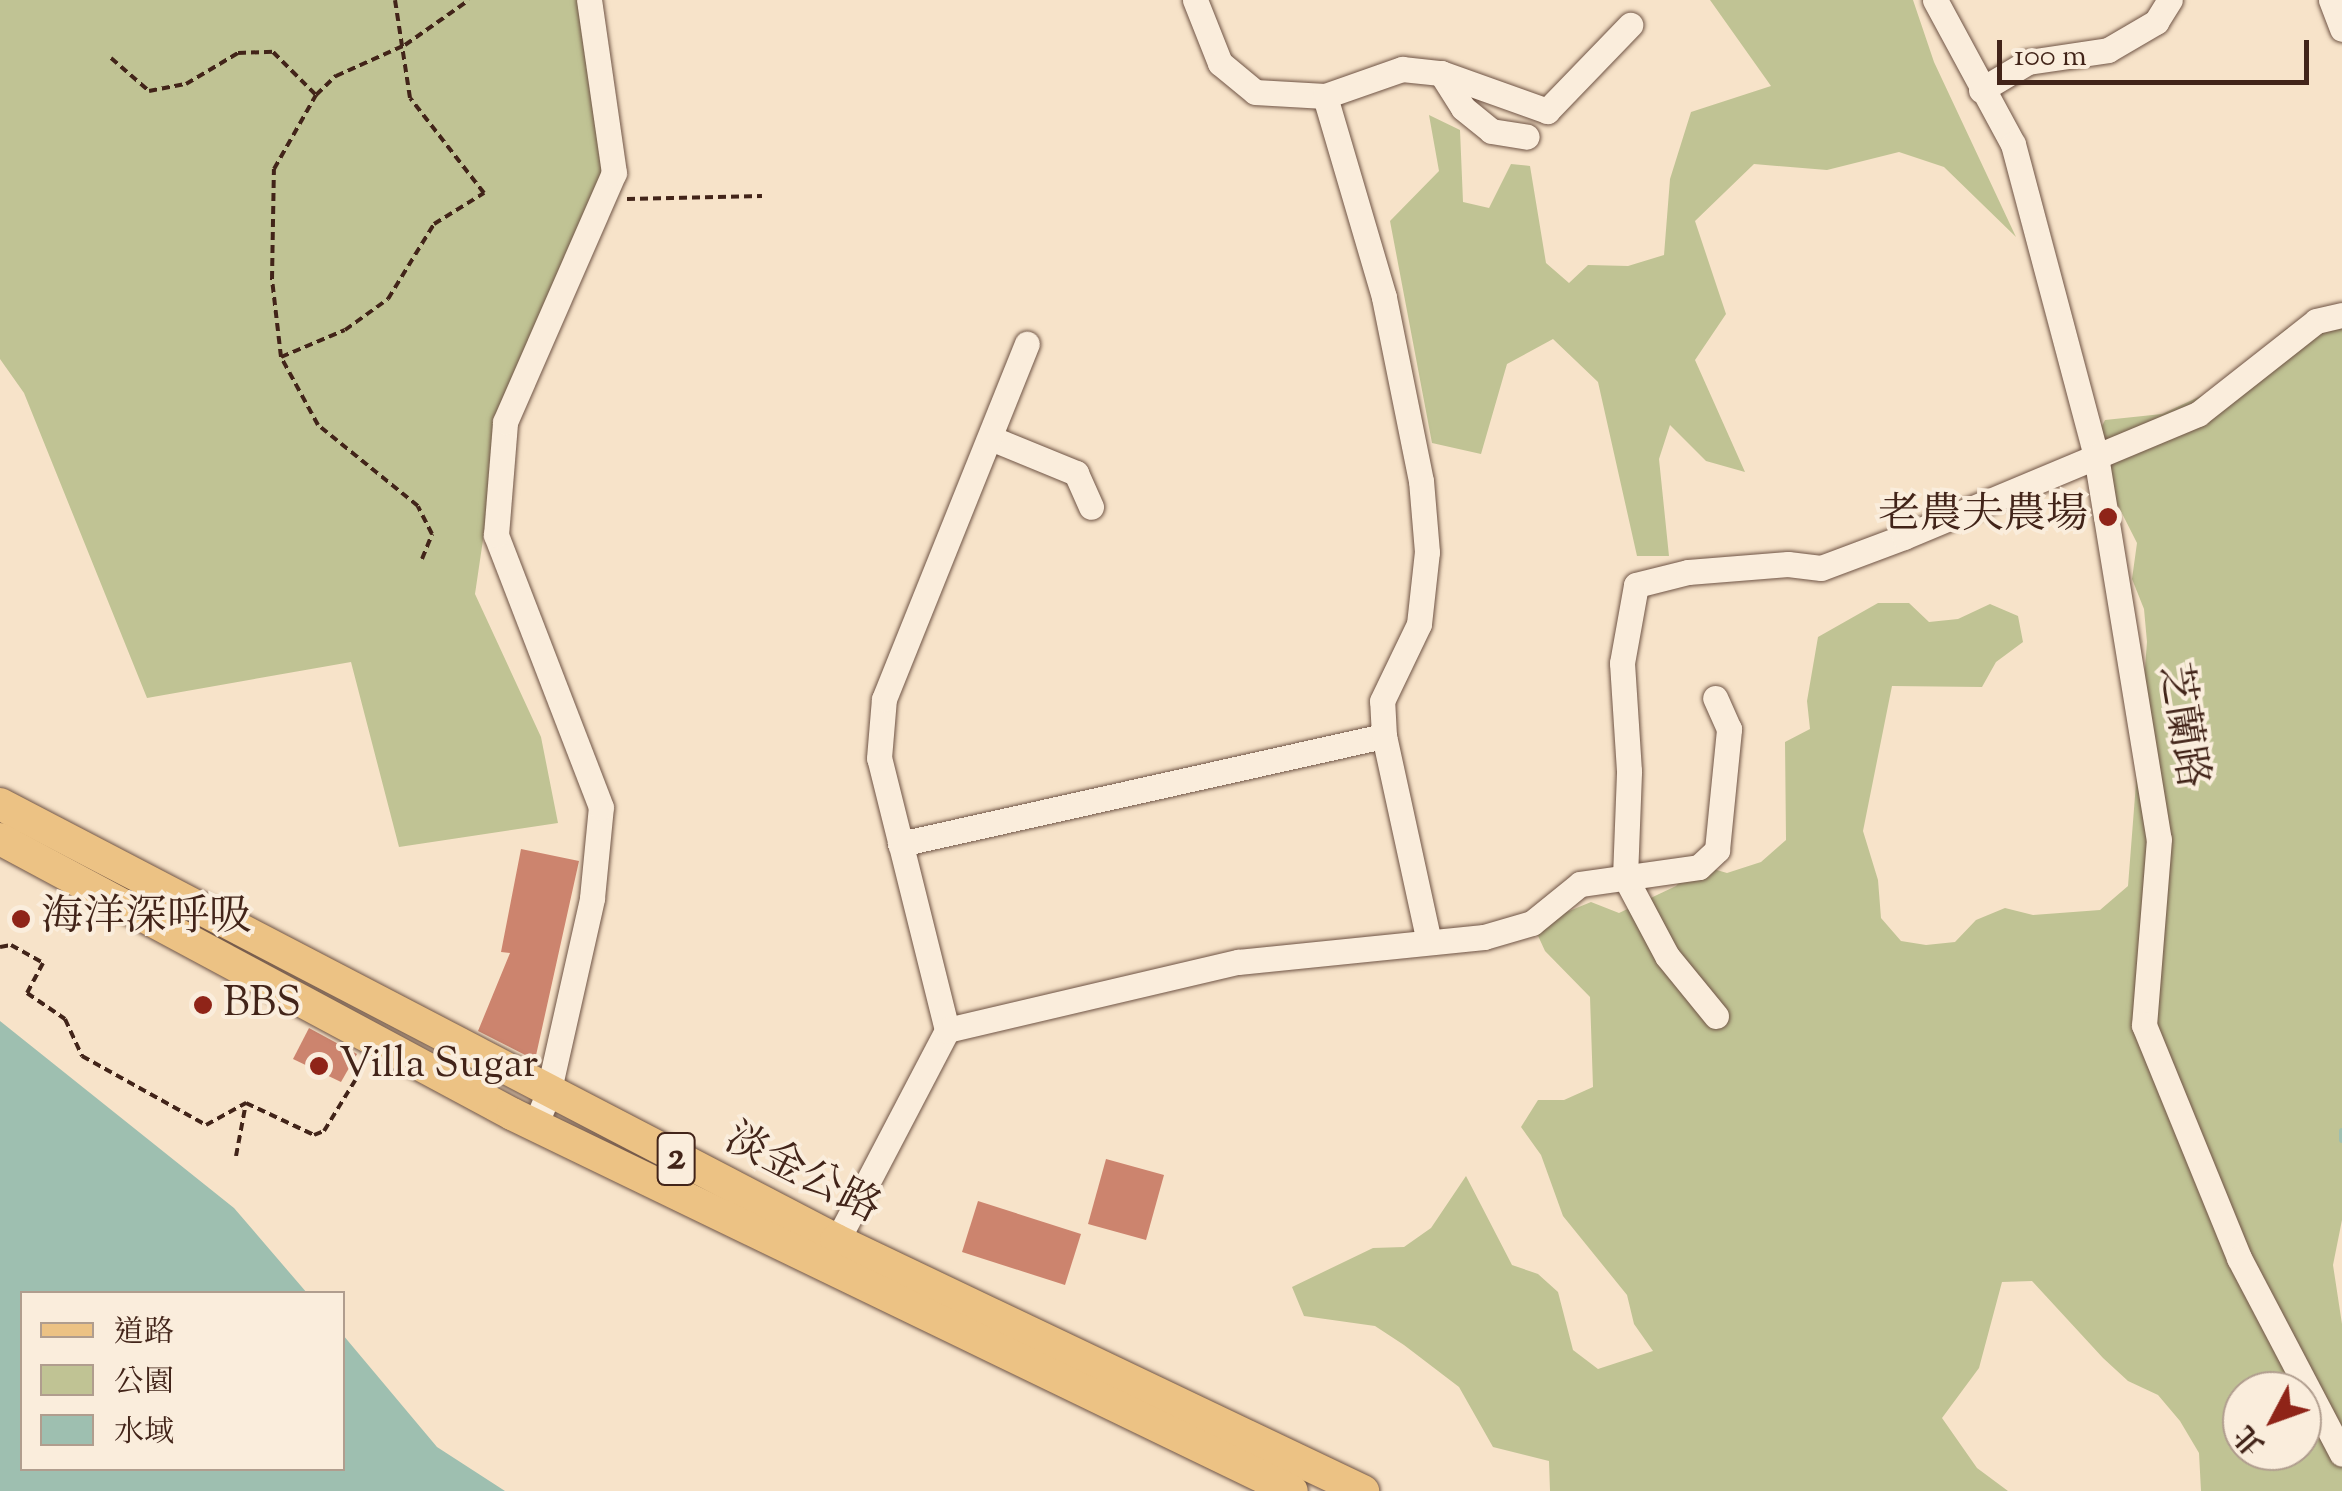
<!DOCTYPE html>
<meta charset="utf-8">
<style>
body{margin:0}
#map{position:relative;width:2342px;height:1491px;overflow:hidden;background:#f7e3c9;font-family:"Sorts Mill Goudy","Noto Serif TC",serif}
div>[style]{position:absolute}
.green>*{inset:0;background:#c0c394}
.water>*{inset:0;background:#9ebfb0}
.stream>*{height:6px;margin:-3px;padding:0 3px;transform-origin:3px;border-radius:3px;background:#9ebfb0}
.building>*{inset:0;background:#cc846e}
.path>*{height:4px;margin-top:-2px;transform-origin:0;background:repeating-linear-gradient(90deg,#422419 0 8px,transparent 0 13px)}
.roads{filter:drop-shadow(0 0 2px #6f5445) drop-shadow(0 0 2px #6f5445)}
.minor>*{height:25px;margin:-12.5px;padding:0 12.5px;transform-origin:12.5px;border-radius:12.5px;background:#faeddc}
.major>*{height:32px;margin:-16px;padding:0 16px;transform-origin:16px;border-radius:16px;background:#ecc284}
.dots>*{width:28px;height:28px;translate:-50% -50%;box-sizing:border-box;border:5px solid #faeddc;border-radius:50%}
span{translate:-50% -50%;white-space:nowrap;text-align:center;line-height:1.15;-webkit-text-stroke:8px #faeddc;paint-order:stroke}
.shield-label span{padding:2px 8px;background:#faeddc;border:2px solid;border-radius:8px;-webkit-text-stroke-width:0}
.shield-label{font-size:40px;color:#422419;font-weight:700}
.poi-label{font-size:42px;color:#422419}
.right{translate:-100% -50%;text-align:right}
.left{translate:0 -50%;text-align:left}
.street-label{font-size:42px;color:#422419}
.legend{position:absolute;left:20px;top:1291px;width:325px;height:180px;box-sizing:border-box;background:#faeddc;border:2px solid #b09d8e;margin:0;padding:12px 18px;list-style:none;font-size:30px;color:#422419}
.legend li{display:flex;align-items:center;gap:20px;height:50px}
.legend b{width:50px;border:2px solid #b09d8e}
.north{position:absolute;left:2222px;top:1371px;width:100px;height:100px;box-sizing:border-box;background:#faeddc;border:2px solid #b09d8e;border-radius:50%;rotate:229deg;font-size:28px;font-weight:700;line-height:40px;text-align:center;color:#422419}
.north::after{content:'';display:block;margin:auto;width:35px;height:45px;background:#8f2418;clip-path:polygon(50% 0,100% 100%,50% 72%,0 100%)}
.scale{position:absolute;left:1997px;top:40px;width:312px;height:45px;box-sizing:border-box;border:5px solid #422419;border-top:0;padding-left:12px;font-size:30px;line-height:35px;white-space:nowrap;color:#422419;-webkit-text-stroke:8px #faeddc;paint-order:stroke}
</style>
<div id="map">
<div class="green">
<div style="clip-path:polygon(0 0,587px 0,605px 157px,574px 280px,497px 445px,475px 594px,541px 737px,558px 823px,399px 847px,351px 662px,147px 698px,24px 393px,0 359px)"></div>
<div style="clip-path:polygon(1710px 0,1913px 0,1934px 62px,2016px 237px,1944px 167px,1899px 152px,1827px 170px,1754px 164px,1695px 221px,1726px 314px,1695px 360px,1745px 472px,1706px 461px,1670px 425px,1659px 459px,1669px 556px,1637px 556px,1598px 382px,1553px 339px,1507px 364px,1481px 454px,1432px 443px,1390px 221px,1439px 171px,1429px 115px,1460px 130px,1463px 202px,1489px 208px,1511px 164px,1530px 166px,1546px 263px,1569px 283px,1588px 265px,1628px 266px,1664px 255px,1670px 179px,1691px 112px,1771px 86px)"></div>
<div style="clip-path:polygon(evenodd,2342px 324px,2342px 1220px,2333px 1265px,2342px 1324px,2342px 1491px,2201px 1491px,2199px 1453px,2180px 1421px,2158px 1395px,2128px 1381px,2103px 1358px,2032px 1281px,2002px 1282px,1979px 1368px,1942px 1418px,1977px 1468px,2008px 1491px,1550px 1491px,1549px 1461px,1493px 1447px,1459px 1387px,1404px 1345px,1375px 1326px,1304px 1316px,1292px 1287px,1373px 1248px,1404px 1247px,1431px 1228px,1466px 1176px,1512px 1265px,1538px 1274px,1558px 1292px,1573px 1350px,1598px 1369px,1653px 1351px,1634px 1324px,1627px 1295px,1563px 1216px,1541px 1155px,1521px 1127px,1538px 1100px,1564px 1100px,1593px 1087px,1590px 997px,1545px 951px,1529px 916px,1562px 914px,1591px 902px,1619px 913px,1676px 886px,1696px 864px,1727px 873px,1761px 862px,1786px 840px,1785px 742px,1810px 729px,1807px 701px,1818px 637px,1878px 603px,1909px 603px,1929px 622px,1958px 619px,1990px 604px,2018px 616px,2023px 642px,1996px 662px,1982px 687px,1892px 686px,1863px 831px,1878px 880px,1881px 918px,1901px 941px,1926px 945px,1955px 942px,1976px 920px,2005px 908px,2033px 915px,2100px 910px,2128px 886px,2147px 642px,2144px 609px,2132px 579px,2137px 543px,2090px 450px,2105px 420px,2162px 414px,2218px 388px,2287px 328px,2342px 324px,2242px 1391px,2302px 1391px,2302px 1451px,2242px 1451px,2242px 1391px)"></div>
</div>
<div class="water">
<div style="clip-path:polygon(0 1021px,234px 1208px,307px 1293px,22px 1294px,22px 1468px,342px 1468px,343px 1335px,437px 1447px,505px 1491px,0 1491px)"></div>
</div>
<div class="stream">
<div style="left:2342px;top:1131px;width:9px;rotate:90deg"></div>
</div>
<div class="building">
<div style="clip-path:polygon(521px 849px,579px 861px,535px 1060px,478px 1031px,510px 953px,501px 952px)"></div>
<div style="clip-path:polygon(309px 1028px,357px 1054px,341px 1082px,293px 1059px)"></div>
<div style="clip-path:polygon(1106px 1159px,1164px 1175px,1146px 1240px,1088px 1224px)"></div>
<div style="clip-path:polygon(978px 1201px,1081px 1234px,1065px 1285px,962px 1252px)"></div>
</div>
<div class="path">
<div style="left:111px;top:58px;width:50px;rotate:41deg"></div>
<div style="left:149px;top:91px;width:38px;rotate:-11deg"></div>
<div style="left:186px;top:84px;width:61px;rotate:-30.8deg"></div>
<div style="left:238px;top:53px;width:35px;rotate:-2deg"></div>
<div style="left:273px;top:52px;width:61px;rotate:45deg"></div>
<div style="left:627px;top:199px;width:135px;rotate:-1.3deg"></div>
<div style="left:281px;top:357px;width:69px;rotate:-22.9deg"></div>
<div style="left:345px;top:330px;width:53px;rotate:-35.8deg"></div>
<div style="left:388px;top:299px;width:88px;rotate:-58.5deg"></div>
<div style="left:434px;top:224px;width:59px;rotate:-31.8deg"></div>
<div style="left:484px;top:193px;width:120px;rotate:-127.9deg"></div>
<div style="left:410px;top:98px;width:99px;rotate:-98.7deg"></div>
<div style="left:422px;top:559px;width:27px;rotate:-68deg"></div>
<div style="left:432px;top:534px;width:31px;rotate:-117deg"></div>
<div style="left:418px;top:506px;width:129px;rotate:-141deg"></div>
<div style="left:318px;top:425px;width:77px;rotate:-118.6deg"></div>
<div style="left:281px;top:357px;width:79px;rotate:-96.6deg"></div>
<div style="left:272px;top:279px;width:110px;rotate:-89deg"></div>
<div style="left:274px;top:169px;width:85px;rotate:-60.4deg"></div>
<div style="left:316px;top:95px;width:28px;rotate:-44deg"></div>
<div style="left:336px;top:76px;width:76px;rotate:-24.2deg"></div>
<div style="left:405px;top:45px;width:78px;rotate:-35.1deg"></div>
<div style="left:0;top:947px;width:11px;rotate:-10deg"></div>
<div style="left:11px;top:945px;width:37px;rotate:29deg"></div>
<div style="left:43px;top:963px;width:34px;rotate:118deg"></div>
<div style="left:27px;top:993px;width:46px;rotate:34.4deg"></div>
<div style="left:65px;top:1019px;width:41px;rotate:65.3deg"></div>
<div style="left:82px;top:1056px;width:142px;rotate:29.1deg"></div>
<div style="left:206px;top:1125px;width:46px;rotate:-28.8deg"></div>
<div style="left:246px;top:1103px;width:75px;rotate:25.2deg"></div>
<div style="left:314px;top:1135px;width:11px;rotate:-22deg"></div>
<div style="left:324px;top:1131px;width:76px;rotate:-58.4deg"></div>
<div style="left:236px;top:1156px;width:54px;rotate:-79.3deg"></div>
</div>
<div class="roads">
<div class="minor">
<div style="left:1195px;top:0;width:68px;rotate:68.4deg"></div>
<div style="left:1220px;top:63px;width:45px;rotate:39.6deg"></div>
<div style="left:1255px;top:92px;width:70px;rotate:3.3deg"></div>
<div style="left:1935px;top:0;width:164px;rotate:61.6deg"></div>
<div style="left:2013px;top:144px;width:323px;rotate:75.1deg"></div>
<div style="left:2096px;top:456px;width:388px;rotate:80.7deg"></div>
<div style="left:2159px;top:839px;width:187px;rotate:94.6deg"></div>
<div style="left:2144px;top:1025px;width:252px;rotate:67.8deg"></div>
<div style="left:2239px;top:1258px;width:221px;rotate:62.3deg"></div>
<div style="left:2331px;top:0;width:31px;rotate:69deg"></div>
<div style="left:1441px;top:73px;width:41px;rotate:57.8deg"></div>
<div style="left:1463px;top:108px;width:36px;rotate:39deg"></div>
<div style="left:1491px;top:131px;width:36px;rotate:9deg"></div>
<div style="left:1981px;top:90px;width:55px;rotate:-30.8deg"></div>
<div style="left:2028px;top:62px;width:81px;rotate:-8.5deg"></div>
<div style="left:2108px;top:50px;width:56px;rotate:-30.3deg"></div>
<div style="left:2156px;top:22px;width:26px;rotate:-58deg"></div>
<div style="left:993px;top:439px;width:90px;rotate:22.3deg"></div>
<div style="left:1076px;top:473px;width:37px;rotate:66deg"></div>
<div style="left:900px;top:844px;width:496px;rotate:-12.6deg"></div>
<div style="left:1429px;top:942px;width:211px;rotate:-102.3deg"></div>
<div style="left:1384px;top:736px;width:35px;rotate:-93deg"></div>
<div style="left:1382px;top:701px;width:85px;rotate:-64.3deg"></div>
<div style="left:1419px;top:624px;width:72px;rotate:-83.7deg"></div>
<div style="left:1427px;top:552px;width:71px;rotate:-94.8deg"></div>
<div style="left:1421px;top:481px;width:188px;rotate:-101.4deg"></div>
<div style="left:1384px;top:297px;width:209px;rotate:-106.4deg"></div>
<div style="left:1325px;top:96px;width:82px;rotate:-19.3deg"></div>
<div style="left:1402px;top:69px;width:39px;rotate:6deg"></div>
<div style="left:1441px;top:73px;width:113px;rotate:19.7deg"></div>
<div style="left:1547px;top:111px;width:120px;rotate:-46deg"></div>
<div style="left:1716px;top:1016px;width:77px;rotate:-129.2deg"></div>
<div style="left:1667px;top:956px;width:89px;rotate:-118deg"></div>
<div style="left:1625px;top:877px;width:106px;rotate:-87.8deg"></div>
<div style="left:1629px;top:771px;width:108px;rotate:-93.7deg"></div>
<div style="left:1622px;top:663px;width:79px;rotate:-79.8deg"></div>
<div style="left:1636px;top:585px;width:54px;rotate:-14deg"></div>
<div style="left:1688px;top:572px;width:100px;rotate:-4.6deg"></div>
<div style="left:1788px;top:564px;width:33px;rotate:7deg"></div>
<div style="left:1821px;top:568px;width:89px;rotate:-20.5deg"></div>
<div style="left:1904px;top:537px;width:319px;rotate:-22.7deg"></div>
<div style="left:2198px;top:414px;width:150px;rotate:-38.2deg"></div>
<div style="left:2316px;top:321px;width:27px;rotate:-13deg"></div>
<div style="left:947px;top:1030px;width:280px;rotate:-104deg"></div>
<div style="left:879px;top:758px;width:59px;rotate:-85.2deg"></div>
<div style="left:884px;top:699px;width:383px;rotate:-68.1deg"></div>
<div style="left:535px;top:1125px;width:34px;rotate:-67deg"></div>
<div style="left:548px;top:1094px;width:201px;rotate:-77.3deg"></div>
<div style="left:592px;top:898px;width:91px;rotate:-84.4deg"></div>
<div style="left:601px;top:807px;width:292px;rotate:-111.1deg"></div>
<div style="left:496px;top:535px;width:113px;rotate:-85.4deg"></div>
<div style="left:505px;top:422px;width:272px;rotate:-66.4deg"></div>
<div style="left:614px;top:173px;width:175px;rotate:-98.2deg"></div>
<div style="left:829px;top:1256px;width:255px;rotate:-62.4deg"></div>
<div style="left:947px;top:1030px;width:299px;rotate:-13.2deg"></div>
<div style="left:1238px;top:962px;width:247px;rotate:-5.8deg"></div>
<div style="left:1484px;top:937px;width:50px;rotate:-16.3deg"></div>
<div style="left:1532px;top:923px;width:62px;rotate:-39.1deg"></div>
<div style="left:1580px;top:884px;width:120px;rotate:-8.1deg"></div>
<div style="left:1699px;top:867px;width:25px;rotate:-43deg"></div>
<div style="left:1717px;top:850px;width:122px;rotate:-84.3deg"></div>
<div style="left:1729px;top:729px;width:34px;rotate:-114deg"></div>
</div>
<div class="major">
<div style="left:0;top:804px;width:943px;rotate:27.54deg"></div>
<div style="left:836px;top:1240px;width:584px;rotate:25.47deg"></div>
<div style="left:0;top:839px;width:581px;rotate:28.24deg"></div>
<div style="left:512px;top:1114px;width:866px;rotate:25.8deg"></div>
</div>
</div>
<div class="dots">
<div style="left:2108px;top:517px;background:#8f2418"></div>
<div style="left:21px;top:919px;background:#8f2418"></div>
<div style="left:203px;top:1005px;background:#8f2418"></div>
<div style="left:319px;top:1066px;background:#8f2418"></div>
</div>
<div class="shield-label">
<span style="left:676px;top:1159px">2</span>
</div>
<div class="poi-label">
<span class="right" style="left:2088px;top:517px">老農夫農場</span>
<span class="left" style="left:41px;top:919px">海洋深呼吸</span>
<span class="left" style="left:223px;top:1005px">BBS</span>
<span class="left" style="left:339px;top:1066px">Villa Sugar</span>
</div>
<div class="street-label">
<span style="left:2181px;top:726px;rotate:81deg">芝蘭路</span>
<span style="left:802px;top:1175px;rotate:27deg">淡金公路</span>
</div>
<ul class="legend">
<li><b style="height:12px;background:#ecc284"></b>道路</li>
<li><b style="height:28px;background:#c0c394"></b>公園</li>
<li><b style="height:28px;background:#9ebfb0"></b>水域</li>
</ul>
<div class="north">北</div>
<div class="scale">100 m</div>
</div>
